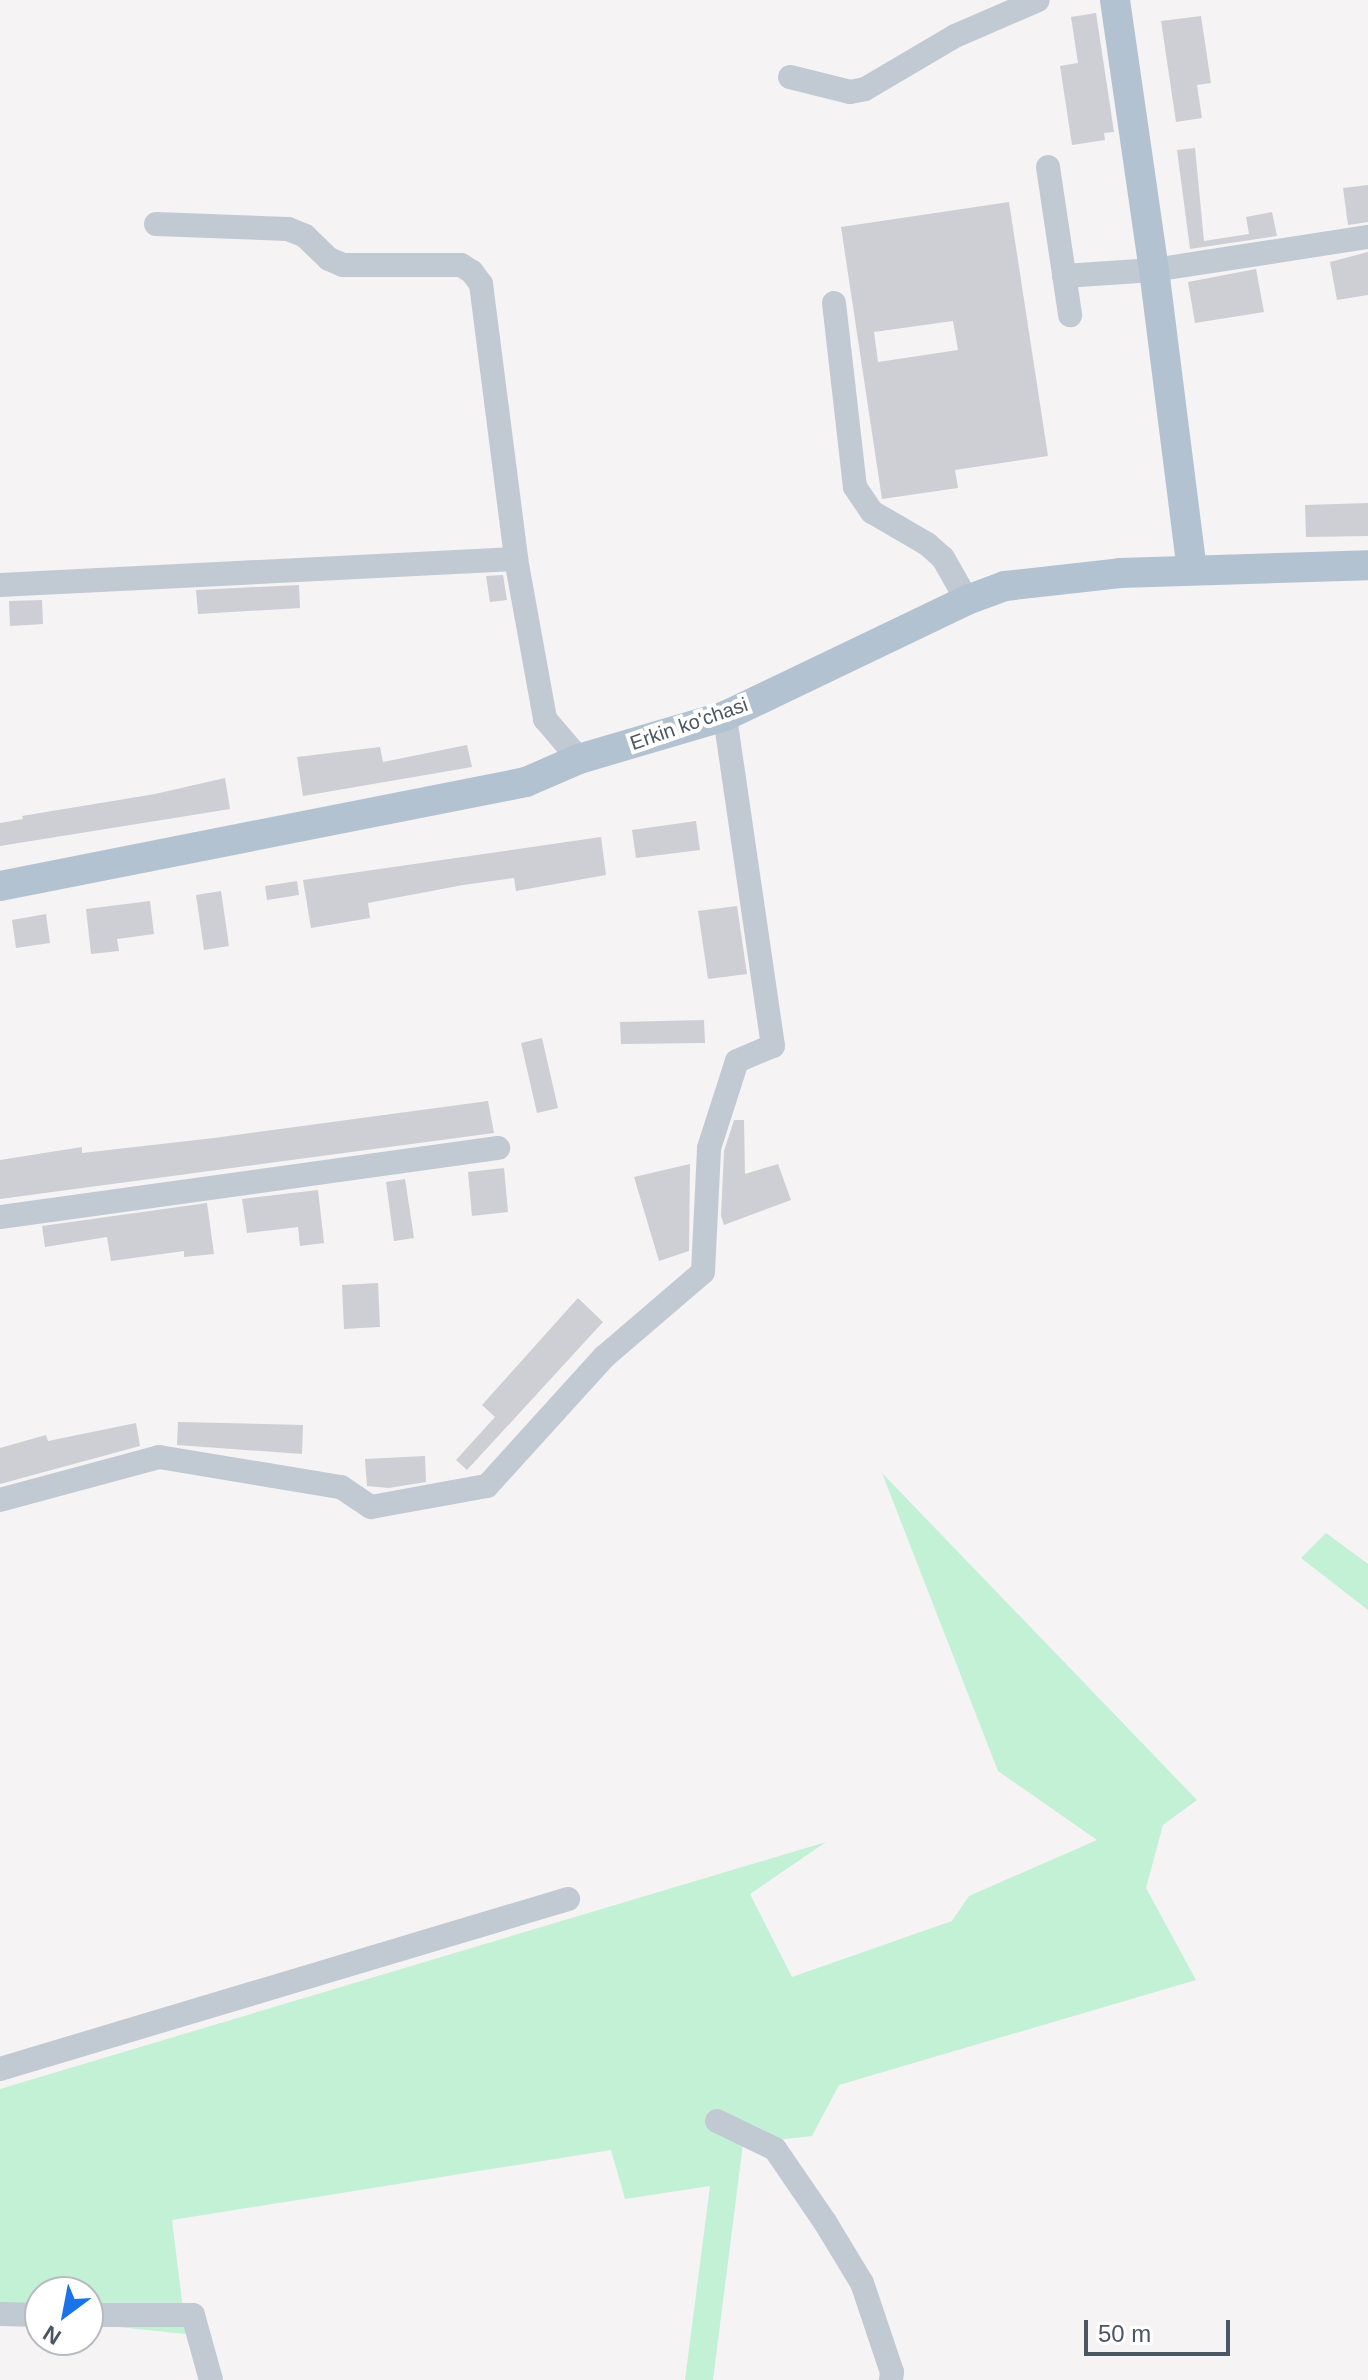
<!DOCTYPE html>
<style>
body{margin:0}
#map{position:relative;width:1368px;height:2380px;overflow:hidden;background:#f5f3f3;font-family:Arial,sans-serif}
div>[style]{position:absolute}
.green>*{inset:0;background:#c3f1d5}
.building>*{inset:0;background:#cdcfd5}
.minor>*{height:24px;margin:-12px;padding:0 12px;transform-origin:12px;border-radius:12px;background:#c1cad2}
.major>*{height:30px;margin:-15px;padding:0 15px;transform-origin:15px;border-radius:15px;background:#b3c2d1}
span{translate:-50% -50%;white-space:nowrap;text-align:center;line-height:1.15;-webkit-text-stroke:8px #fff;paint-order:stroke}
.street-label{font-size:20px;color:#4a5661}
.north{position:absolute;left:24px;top:2276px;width:80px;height:80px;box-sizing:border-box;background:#fff;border:2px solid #b7bbc0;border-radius:50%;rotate:212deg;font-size:22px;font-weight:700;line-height:32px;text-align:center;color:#4a5661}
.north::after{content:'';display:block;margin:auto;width:28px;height:36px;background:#1a73e8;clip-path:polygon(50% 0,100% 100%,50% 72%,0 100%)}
.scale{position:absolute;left:1084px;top:2320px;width:146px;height:36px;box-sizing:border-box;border:4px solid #4a5661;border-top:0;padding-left:10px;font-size:24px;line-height:28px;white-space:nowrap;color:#4a5661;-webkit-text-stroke:6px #fff;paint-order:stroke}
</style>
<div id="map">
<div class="green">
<div style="clip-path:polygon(882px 1473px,1197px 1800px,1163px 1825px,1146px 1888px,1196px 1980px,839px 2085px,812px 2136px,743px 2144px,713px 2380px,685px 2380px,710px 2186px,625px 2199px,611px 2150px,172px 2220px,186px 2334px,88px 2324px,88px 2292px,40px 2292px,40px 2319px,0 2315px,0 2089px,826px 1842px,750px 1894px,792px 1977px,952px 1921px,969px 1896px,1097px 1840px,998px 1771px)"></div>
<div style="clip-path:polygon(1326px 1533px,1368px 1564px,1368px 1610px,1301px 1558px)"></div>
</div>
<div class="building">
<div style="clip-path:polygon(1096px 13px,1114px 132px,1104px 133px,1105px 140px,1072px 145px,1060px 66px,1078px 63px,1071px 17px)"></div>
<div style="clip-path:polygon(1201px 16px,1211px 83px,1197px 85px,1202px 118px,1176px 122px,1161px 21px)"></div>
<div style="clip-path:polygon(1195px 148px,1204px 241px,1249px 234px,1246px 217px,1272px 212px,1277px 236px,1190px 249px,1177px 150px)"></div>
<div style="clip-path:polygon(1368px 185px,1368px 222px,1348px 225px,1343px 188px)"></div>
<div style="clip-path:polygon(evenodd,1009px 202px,1048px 456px,955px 470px,958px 488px,882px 499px,841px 227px,1009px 202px,953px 321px,958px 350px,878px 362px,874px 332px,953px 321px)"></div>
<div style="clip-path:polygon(1368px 252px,1368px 295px,1337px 300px,1330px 262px)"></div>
<div style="clip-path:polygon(1256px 269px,1264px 312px,1195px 323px,1188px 282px)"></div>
<div style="clip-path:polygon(1368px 503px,1368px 536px,1306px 537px,1305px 505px)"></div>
<div style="clip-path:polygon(503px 575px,507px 600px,490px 602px,486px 576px)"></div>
<div style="clip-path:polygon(299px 585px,300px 608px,198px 614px,196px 590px)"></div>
<div style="clip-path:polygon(42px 600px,43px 624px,10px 626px,9px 601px)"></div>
<div style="clip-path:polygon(467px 745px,472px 767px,303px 796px,297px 757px,380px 747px,383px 762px)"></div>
<div style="clip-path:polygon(225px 778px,230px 809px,0 846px,0 823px,23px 819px,22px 816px,155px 794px)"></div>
<div style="clip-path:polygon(696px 821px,700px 850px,636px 858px,632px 830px)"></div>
<div style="clip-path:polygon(601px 837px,606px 875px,516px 891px,514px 878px,463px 885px,368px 903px,370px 918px,311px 928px,303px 880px)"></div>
<div style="clip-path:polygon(297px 881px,299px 895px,267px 900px,265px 886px)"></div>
<div style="clip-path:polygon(221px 891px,229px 946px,204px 950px,196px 895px)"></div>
<div style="clip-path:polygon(150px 901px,154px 934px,117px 939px,119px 951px,91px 954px,86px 909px)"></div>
<div style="clip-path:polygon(737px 906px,747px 974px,708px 979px,698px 911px)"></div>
<div style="clip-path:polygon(46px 914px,50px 943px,16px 948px,12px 920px)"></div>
<div style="clip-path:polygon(704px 1020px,705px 1043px,621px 1044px,620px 1022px)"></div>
<div style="clip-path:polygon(542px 1038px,558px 1108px,537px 1113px,521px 1043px)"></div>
<div style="clip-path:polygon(488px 1101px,494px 1133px,0 1199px,0 1160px,82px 1147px,82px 1153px,214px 1138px)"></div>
<div style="clip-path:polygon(734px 1120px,744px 1120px,745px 1174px,778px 1164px,791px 1200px,724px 1225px,721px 1216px,724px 1151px)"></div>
<div style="clip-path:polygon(690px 1164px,689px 1251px,659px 1261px,634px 1177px)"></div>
<div style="clip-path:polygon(504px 1168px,508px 1212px,472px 1216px,468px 1172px)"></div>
<div style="clip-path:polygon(405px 1179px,414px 1238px,394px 1241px,386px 1182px)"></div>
<div style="clip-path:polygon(318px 1190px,324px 1243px,300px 1246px,298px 1227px,247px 1233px,242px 1199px)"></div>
<div style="clip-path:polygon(207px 1203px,214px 1254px,184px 1257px,184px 1251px,111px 1261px,107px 1237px,45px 1247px,42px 1226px)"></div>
<div style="clip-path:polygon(378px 1283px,380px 1327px,344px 1329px,342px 1285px)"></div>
<div style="clip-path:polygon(578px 1298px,603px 1322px,467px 1470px,456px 1460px,495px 1417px,482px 1405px)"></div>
<div style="clip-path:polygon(178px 1422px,303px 1425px,302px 1454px,177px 1445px)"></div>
<div style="clip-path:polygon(136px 1423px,140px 1446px,0 1484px,0 1448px,46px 1435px,48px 1441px)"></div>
<div style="clip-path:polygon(425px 1456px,426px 1482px,389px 1488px,367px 1486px,365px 1459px)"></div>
</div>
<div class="minor">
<div style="left:790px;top:77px;width:62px;rotate:14deg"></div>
<div style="left:850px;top:92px;width:15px;rotate:-11deg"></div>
<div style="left:865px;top:89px;width:104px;rotate:-30.5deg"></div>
<div style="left:955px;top:36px;width:90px;rotate:-23.4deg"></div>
<div style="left:1048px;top:167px;width:150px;rotate:81.5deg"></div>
<div style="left:156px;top:224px;width:132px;rotate:2.2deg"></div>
<div style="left:288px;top:229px;width:18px;rotate:22deg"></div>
<div style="left:305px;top:236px;width:33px;rotate:44deg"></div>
<div style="left:329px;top:259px;width:15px;rotate:23deg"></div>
<div style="left:343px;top:265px;width:118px"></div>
<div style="left:461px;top:265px;width:13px;rotate:32deg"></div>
<div style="left:472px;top:272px;width:15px;rotate:53deg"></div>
<div style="left:481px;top:284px;width:277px;rotate:82.7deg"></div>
<div style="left:516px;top:559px;width:163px;rotate:79.7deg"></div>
<div style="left:545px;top:719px;width:52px;rotate:49.6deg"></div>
<div style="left:1064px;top:276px;width:90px;rotate:-3.8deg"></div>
<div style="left:1154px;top:270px;width:217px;rotate:-8.8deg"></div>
<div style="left:834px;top:303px;width:185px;rotate:83.5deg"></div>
<div style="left:855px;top:487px;width:30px;rotate:56deg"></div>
<div style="left:872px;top:512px;width:64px;rotate:30.2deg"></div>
<div style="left:927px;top:544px;width:21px;rotate:41deg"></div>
<div style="left:943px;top:558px;width:48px;rotate:60.3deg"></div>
<div style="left:0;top:585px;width:517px;rotate:-2.88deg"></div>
<div style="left:0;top:1217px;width:503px;rotate:-7.89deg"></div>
<div style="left:0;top:1500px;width:165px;rotate:-15.1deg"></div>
<div style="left:159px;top:1457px;width:184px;rotate:9.4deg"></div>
<div style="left:341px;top:1487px;width:36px;rotate:34deg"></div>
<div style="left:371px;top:1507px;width:118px;rotate:-10.3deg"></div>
<div style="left:487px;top:1486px;width:174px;rotate:-47.8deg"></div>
<div style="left:604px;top:1357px;width:130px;rotate:-40.6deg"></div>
<div style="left:703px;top:1272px;width:124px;rotate:-87.2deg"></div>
<div style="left:709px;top:1148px;width:91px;rotate:-72.2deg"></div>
<div style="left:737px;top:1061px;width:39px;rotate:-23deg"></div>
<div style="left:773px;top:1046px;width:333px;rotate:-98.3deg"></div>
<div style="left:0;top:2069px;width:593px;rotate:-16.66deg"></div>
<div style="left:717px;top:2121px;width:64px;rotate:25.8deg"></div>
<div style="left:775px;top:2149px;width:88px;rotate:55.6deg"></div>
<div style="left:825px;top:2222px;width:71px;rotate:58.8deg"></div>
<div style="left:862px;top:2283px;width:94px;rotate:71.4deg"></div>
<div style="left:892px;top:2372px;width:8px;rotate:97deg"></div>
<div style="left:0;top:2314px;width:40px;rotate:1.4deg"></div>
<div style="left:88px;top:2315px;width:105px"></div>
<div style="left:193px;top:2315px;width:67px;rotate:74.5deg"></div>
</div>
<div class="major">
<div style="left:1115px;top:0;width:273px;rotate:81.8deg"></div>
<div style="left:1154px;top:270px;width:301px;rotate:82.8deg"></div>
<div style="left:0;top:886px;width:536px;rotate:-11.18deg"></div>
<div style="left:526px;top:782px;width:58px;rotate:-23.5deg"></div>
<div style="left:579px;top:759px;width:152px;rotate:-16.4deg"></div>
<div style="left:725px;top:716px;width:268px;rotate:-25.6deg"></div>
<div style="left:967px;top:600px;width:40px;rotate:-20.2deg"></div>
<div style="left:1005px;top:586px;width:116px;rotate:-6.4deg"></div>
<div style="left:1120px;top:573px;width:248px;rotate:-1.8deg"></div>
</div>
<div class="street-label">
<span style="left:689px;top:724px;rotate:-19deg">Erkin ko'chasi</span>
</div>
<div class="north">N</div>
<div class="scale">50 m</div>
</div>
